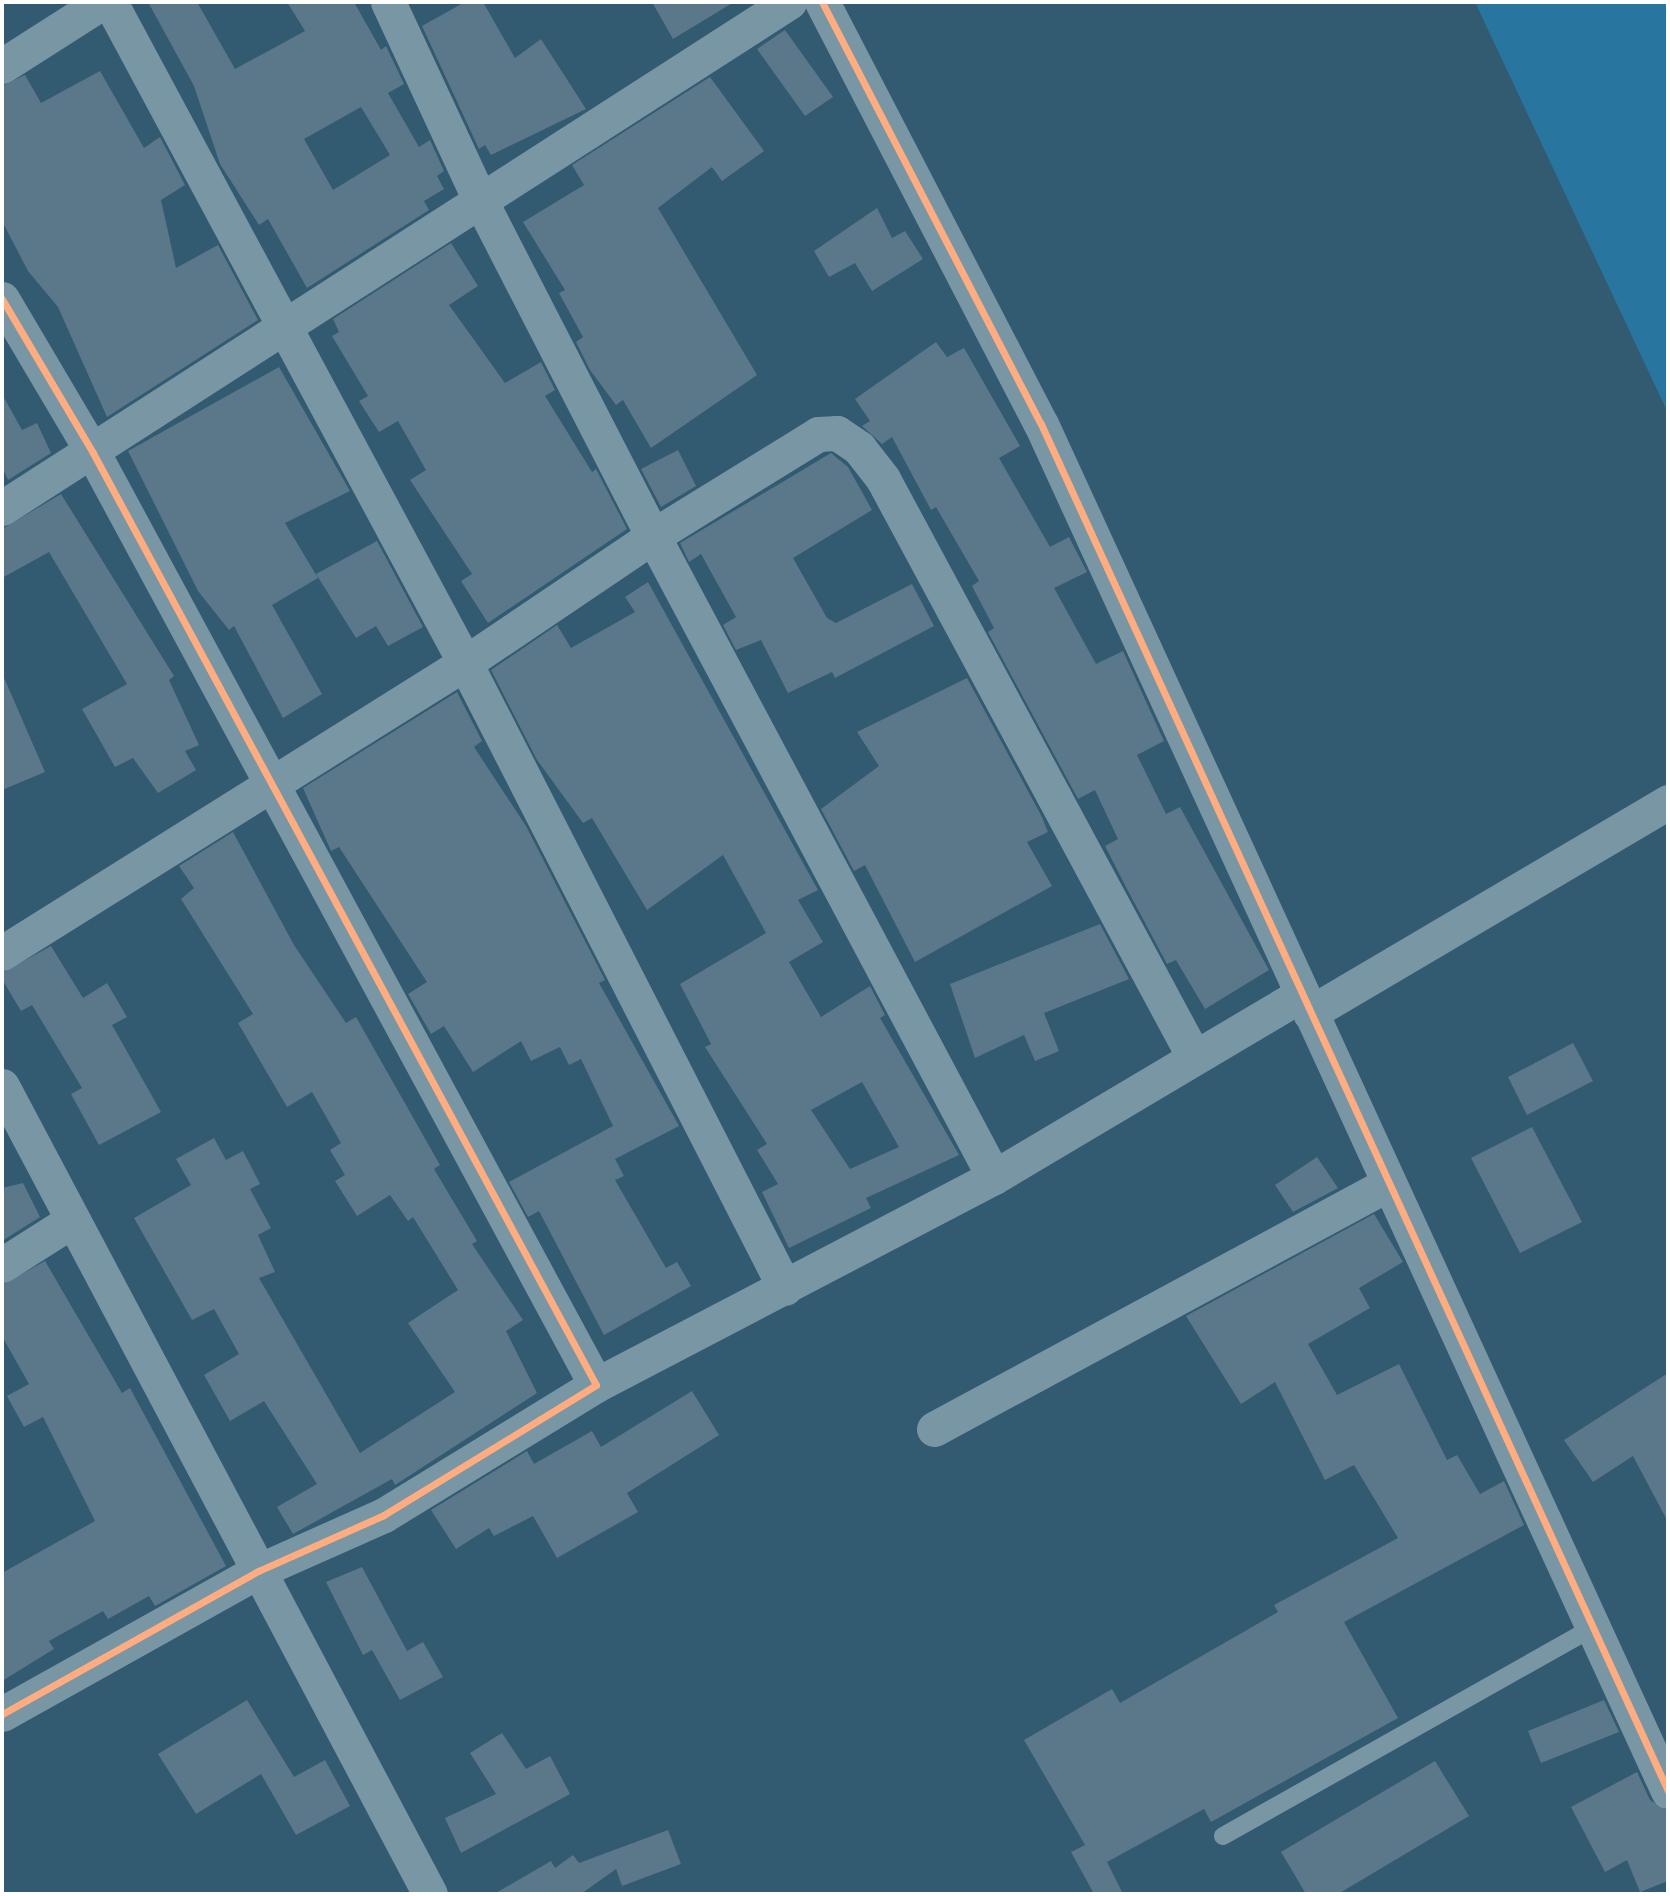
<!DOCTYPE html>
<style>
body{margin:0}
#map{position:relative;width:1670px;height:1896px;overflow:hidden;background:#325a71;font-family:Inter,sans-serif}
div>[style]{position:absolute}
.green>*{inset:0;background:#2876a0}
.building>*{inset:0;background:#5a788a}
.lane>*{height:18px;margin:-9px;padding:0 9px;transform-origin:9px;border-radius:9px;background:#7996a5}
.street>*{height:35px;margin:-17.5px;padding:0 17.5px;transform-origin:17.5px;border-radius:17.5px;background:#7996a5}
.cycleway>*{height:7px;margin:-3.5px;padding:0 3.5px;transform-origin:3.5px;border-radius:3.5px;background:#ffac80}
span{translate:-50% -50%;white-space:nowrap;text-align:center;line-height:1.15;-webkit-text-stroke:5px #18608b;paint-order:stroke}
.frame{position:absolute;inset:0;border:4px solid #fff;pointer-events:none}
</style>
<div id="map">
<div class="green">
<div style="clip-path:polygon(1475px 2px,1668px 2px,1668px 413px)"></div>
</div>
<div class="building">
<div style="clip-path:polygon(evenodd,148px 2px,197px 2px,235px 69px,305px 31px,287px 2px,354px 2px,381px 50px,386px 46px,404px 84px,388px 93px,419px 147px,430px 140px,444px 171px,437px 176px,444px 189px,424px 201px,429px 210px,307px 288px,268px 219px,259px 225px,220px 164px,194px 86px,148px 2px,361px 107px,390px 155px,333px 190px,304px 139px,361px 107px)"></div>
<div style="clip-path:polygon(465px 2px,483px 2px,515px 58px,541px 39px,586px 109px,491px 155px,485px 145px,479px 149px,422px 26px)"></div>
<div style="clip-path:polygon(652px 2px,734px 2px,673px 39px)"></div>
<div style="clip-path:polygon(785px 30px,833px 97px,805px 116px,757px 49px)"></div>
<div style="clip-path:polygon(100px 71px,144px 148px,160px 137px,185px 185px,161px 200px,176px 268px,218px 245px,258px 320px,107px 417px,58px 307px,28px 271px,2px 221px,2px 86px,25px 75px,41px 103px)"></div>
<div style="clip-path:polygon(710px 77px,764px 151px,722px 181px,712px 167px,658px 208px,757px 375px,651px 448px,623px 400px,616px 405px,590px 370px,576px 342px,583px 337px,559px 293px,565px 290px,523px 222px,584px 185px,572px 165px)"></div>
<div style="clip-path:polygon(877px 208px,892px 238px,905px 231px,923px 259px,872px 291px,855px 263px,829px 277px,814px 251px)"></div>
<div style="clip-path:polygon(451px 243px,478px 286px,449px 305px,505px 383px,541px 362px,555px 390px,545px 396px,592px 472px,596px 469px,627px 529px,488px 623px,461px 581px,472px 574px,410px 480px,426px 470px,398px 421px,379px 432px,359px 401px,368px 396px,332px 336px,339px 332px,333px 319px)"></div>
<div style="clip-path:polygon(936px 342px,947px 357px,964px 348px,1020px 446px,999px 458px,1050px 547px,1069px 537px,1087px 572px,1054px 588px,1096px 664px,1123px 651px,1164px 741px,1137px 755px,1166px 814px,1180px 807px,1269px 970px,1205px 1009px,1176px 960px,1167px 964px,1127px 889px,1105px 846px,1118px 839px,1095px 790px,1078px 799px,988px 632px,994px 628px,972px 586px,979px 581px,936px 507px,931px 510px,892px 437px,882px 444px,862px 426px,870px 421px,855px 399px)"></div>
<div style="clip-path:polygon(279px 367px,350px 491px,285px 523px,318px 578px,272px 605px,322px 694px,283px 718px,234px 626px,229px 630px,198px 591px,128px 451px)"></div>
<div style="clip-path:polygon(2px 394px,22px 430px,37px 423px,51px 453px,8px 480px,2px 467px)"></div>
<div style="clip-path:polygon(678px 450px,696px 486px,661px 507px,641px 469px)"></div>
<div style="clip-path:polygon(831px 453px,848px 467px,872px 510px,793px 558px,827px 618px,836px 623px,912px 584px,934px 626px,835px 678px,832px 672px,788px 693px,761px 640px,736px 650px,723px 625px,736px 617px,701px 554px,689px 562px,680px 543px)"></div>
<div style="clip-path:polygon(61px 494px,174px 676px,169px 680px,199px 745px,185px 751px,196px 770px,158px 793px,133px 758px,115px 767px,82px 709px,127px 684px,49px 552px,2px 578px,2px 529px)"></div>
<div style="clip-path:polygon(377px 541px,423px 627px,388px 646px,376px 626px,356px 638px,316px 574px)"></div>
<div style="clip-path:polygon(evenodd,648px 582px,818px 890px,798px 900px,823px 942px,789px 962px,821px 1017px,870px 986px,885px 1015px,880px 1018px,959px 1155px,866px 1198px,871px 1208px,789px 1248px,762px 1192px,778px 1184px,757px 1150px,767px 1144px,705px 1047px,711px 1044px,680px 984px,766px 933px,723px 855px,647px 910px,592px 818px,583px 823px,537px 760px,491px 670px,557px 625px,571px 648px,635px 612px,625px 597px,648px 582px,862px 1082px,899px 1147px,850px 1169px,811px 1110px,862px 1082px)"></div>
<div style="clip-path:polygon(2px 673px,45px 772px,2px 790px)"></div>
<div style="clip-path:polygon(967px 678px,1042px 817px,1048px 832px,1027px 842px,1052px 886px,915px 962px,865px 865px,854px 871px,821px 809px,879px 766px,857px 732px)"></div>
<div style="clip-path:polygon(457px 692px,482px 741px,474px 747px,526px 826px,605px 980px,599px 983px,679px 1126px,615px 1159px,624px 1176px,615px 1180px,666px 1268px,677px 1262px,691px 1286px,604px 1335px,539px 1211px,528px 1217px,509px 1182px,613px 1126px,581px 1059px,569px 1065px,560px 1047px,531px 1061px,521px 1041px,473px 1072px,444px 1026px,431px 1034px,408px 994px,427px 982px,339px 847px,331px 851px,303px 788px)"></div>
<div style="clip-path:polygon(233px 832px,294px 945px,346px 1023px,356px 1017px,440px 1165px,434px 1169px,477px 1241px,472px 1244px,523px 1320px,506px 1331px,537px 1393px,395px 1485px,392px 1479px,293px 1534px,277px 1507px,317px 1484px,264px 1401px,230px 1421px,204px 1375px,239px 1354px,214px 1309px,192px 1320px,134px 1218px,191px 1185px,176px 1159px,214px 1138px,226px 1160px,243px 1151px,260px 1184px,250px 1189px,271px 1228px,258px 1235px,275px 1272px,259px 1278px,360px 1453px,455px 1392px,408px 1323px,458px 1290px,413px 1217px,408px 1221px,390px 1195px,357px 1216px,335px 1181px,345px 1175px,330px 1150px,341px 1143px,312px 1092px,287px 1107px,238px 1023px,253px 1014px,181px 899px,194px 888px,179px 866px)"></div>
<div style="clip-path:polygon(1100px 924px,1129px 979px,1044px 1013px,1059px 1051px,1035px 1061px,1024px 1035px,975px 1058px,950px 984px)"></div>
<div style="clip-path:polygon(51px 946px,83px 998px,107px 983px,127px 1017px,112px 1025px,161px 1112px,99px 1145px,71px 1094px,82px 1088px,32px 1005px,21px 1011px,2px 979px,2px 973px)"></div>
<div style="clip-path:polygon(1573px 1043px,1593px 1081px,1527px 1115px,1508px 1077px)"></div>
<div style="clip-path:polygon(1532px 1127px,1582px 1222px,1520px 1253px,1471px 1158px)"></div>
<div style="clip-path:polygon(1317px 1157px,1338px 1188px,1293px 1212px,1275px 1185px)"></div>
<div style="clip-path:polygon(23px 1183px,40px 1217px,2px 1241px,2px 1188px)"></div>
<div style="clip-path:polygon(1374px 1214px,1403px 1262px,1359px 1288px,1370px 1308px,1308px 1344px,1337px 1395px,1399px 1364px,1447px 1460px,1457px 1455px,1480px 1494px,1504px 1481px,1524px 1525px,1344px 1622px,1398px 1718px,1211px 1822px,1204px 1809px,1107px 1862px,1123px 1894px,1094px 1894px,1071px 1852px,1085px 1845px,1024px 1740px,1112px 1689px,1120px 1703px,1278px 1612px,1274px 1605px,1398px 1538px,1354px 1465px,1325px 1480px,1275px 1382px,1241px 1404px,1186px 1316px)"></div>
<div style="clip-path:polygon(45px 1261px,122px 1393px,130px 1388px,226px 1566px,155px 1606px,149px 1596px,108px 1619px,103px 1611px,49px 1641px,54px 1649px,2px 1681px,2px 1573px,95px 1521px,43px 1417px,24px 1427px,7px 1396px,29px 1384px,2px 1336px,2px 1285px)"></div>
<div style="clip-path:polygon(1668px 1373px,1668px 1522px,1633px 1456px,1593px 1482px,1564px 1440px)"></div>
<div style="clip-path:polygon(692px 1391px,719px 1435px,627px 1493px,638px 1512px,557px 1558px,533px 1516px,494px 1536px,489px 1528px,456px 1549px,431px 1510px,527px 1451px,534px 1464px,592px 1431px,601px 1447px)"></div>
<div style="clip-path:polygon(362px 1567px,407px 1651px,423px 1642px,443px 1677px,400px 1700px,372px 1650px,363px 1655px,326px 1582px)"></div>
<div style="clip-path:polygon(247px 1700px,294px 1777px,325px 1760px,350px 1806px,296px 1835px,261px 1774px,196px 1814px,158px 1754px)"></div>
<div style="clip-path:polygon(1604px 1700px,1619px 1732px,1541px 1763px,1528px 1731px)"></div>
<div style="clip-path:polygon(502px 1733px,526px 1769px,550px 1756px,570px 1794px,461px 1853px,445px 1818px,496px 1794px,470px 1753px)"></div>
<div style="clip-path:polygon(1435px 1761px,1469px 1816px,1338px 1894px,1306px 1894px,1281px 1852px)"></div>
<div style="clip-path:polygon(1637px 1772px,1650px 1800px,1668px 1811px,1668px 1881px,1640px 1892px,1627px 1860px,1605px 1872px,1571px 1807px)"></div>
<div style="clip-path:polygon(668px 1830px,681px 1864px,622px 1886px,616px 1869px,581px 1894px,494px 1894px,551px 1861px,555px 1868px,573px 1855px,579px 1863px)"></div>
</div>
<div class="lane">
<div style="left:1223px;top:1836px;width:424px;rotate:-29.4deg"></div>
</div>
<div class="street">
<div style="left:110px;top:2px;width:750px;rotate:61.76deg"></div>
<div style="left:465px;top:663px;width:702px;rotate:62.89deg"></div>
<div style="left:388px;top:2px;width:218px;rotate:65.1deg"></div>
<div style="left:480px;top:200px;width:378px;rotate:62.8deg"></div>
<div style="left:653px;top:536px;width:726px;rotate:61.99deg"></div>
<div style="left:822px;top:2px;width:475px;rotate:62.6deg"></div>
<div style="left:1041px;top:424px;width:1504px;rotate:65.36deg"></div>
<div style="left:2px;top:66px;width:119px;rotate:-32.6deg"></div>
<div style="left:2px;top:299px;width:179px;rotate:59.4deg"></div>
<div style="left:93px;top:453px;width:1059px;rotate:61.64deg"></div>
<div style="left:596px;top:1385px;width:249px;rotate:148.5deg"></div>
<div style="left:384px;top:1515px;width:138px;rotate:156deg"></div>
<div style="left:258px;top:1571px;width:293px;rotate:150.8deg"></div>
<div style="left:2px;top:508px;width:936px;rotate:-32.74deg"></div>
<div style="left:2px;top:953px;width:546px;rotate:-32.06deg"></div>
<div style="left:465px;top:663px;width:227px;rotate:-34deg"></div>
<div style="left:653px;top:536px;width:194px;rotate:-31.7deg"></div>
<div style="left:818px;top:434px;width:19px;rotate:-3deg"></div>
<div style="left:837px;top:433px;width:27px;rotate:34deg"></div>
<div style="left:859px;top:448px;width:39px;rotate:52deg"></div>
<div style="left:883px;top:479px;width:652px;rotate:61.71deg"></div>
<div style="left:1310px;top:1013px;width:416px;rotate:-30.5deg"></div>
<div style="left:2px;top:1086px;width:914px;rotate:62.09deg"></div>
<div style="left:2px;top:1265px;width:82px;rotate:-32.5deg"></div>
<div style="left:596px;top:1385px;width:449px;rotate:-27.6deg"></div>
<div style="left:994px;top:1177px;width:357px;rotate:-30.7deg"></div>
<div style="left:934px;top:1429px;width:514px;rotate:-28.36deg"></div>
</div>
<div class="cycleway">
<div style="left:822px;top:2px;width:475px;rotate:62.6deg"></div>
<div style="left:1041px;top:424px;width:1504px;rotate:65.36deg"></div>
<div style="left:2px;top:299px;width:179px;rotate:59.4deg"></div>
<div style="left:93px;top:453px;width:1059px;rotate:61.64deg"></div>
<div style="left:596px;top:1385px;width:249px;rotate:148.5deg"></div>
<div style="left:384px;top:1515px;width:138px;rotate:156deg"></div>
<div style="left:258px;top:1571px;width:293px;rotate:150.8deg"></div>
</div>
<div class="frame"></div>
</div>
